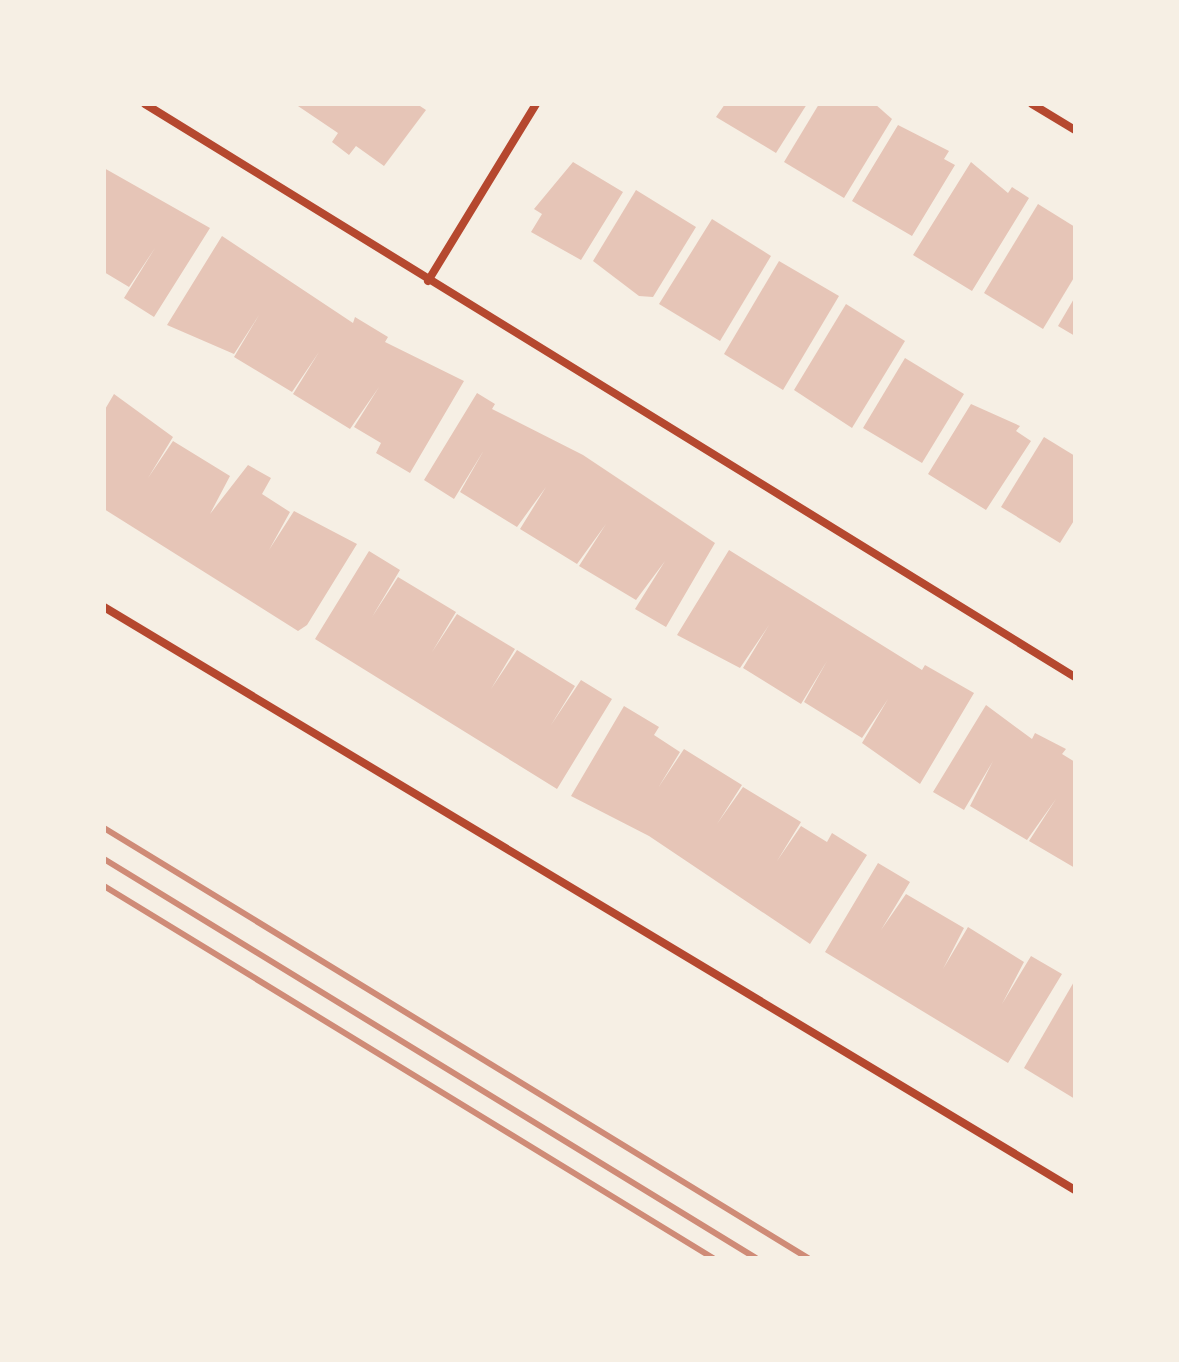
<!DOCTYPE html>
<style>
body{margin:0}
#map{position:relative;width:1179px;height:1362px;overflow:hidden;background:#f6efe4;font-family:Lato,sans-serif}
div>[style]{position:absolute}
.building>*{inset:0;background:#e6c5b7}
.minor>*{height:8px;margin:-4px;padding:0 4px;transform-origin:4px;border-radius:4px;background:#b5482f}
.rail>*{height:6px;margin:-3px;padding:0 3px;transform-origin:3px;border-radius:3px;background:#cf8b77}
span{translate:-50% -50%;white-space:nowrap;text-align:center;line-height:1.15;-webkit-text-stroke:8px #f6efe4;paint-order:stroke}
.frame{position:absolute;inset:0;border:106px solid #f6efe4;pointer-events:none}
</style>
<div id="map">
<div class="building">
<div style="clip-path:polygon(295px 104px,417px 104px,426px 110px,384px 166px,356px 146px,349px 155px,332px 142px,338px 133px)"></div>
<div style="clip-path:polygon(725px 104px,807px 104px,776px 153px,716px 117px)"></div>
<div style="clip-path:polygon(819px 104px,875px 104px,892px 119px,844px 198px,784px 162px)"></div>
<div style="clip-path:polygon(898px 125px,949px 151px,944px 159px,955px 165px,912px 236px,852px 201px)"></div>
<div style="clip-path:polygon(573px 162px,623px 192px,581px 260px,531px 232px,542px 214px,534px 209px)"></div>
<div style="clip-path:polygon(971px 162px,1008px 193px,1012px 187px,1029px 198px,972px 291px,913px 255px)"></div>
<div style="clip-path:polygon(104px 168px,210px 228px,154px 317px,124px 298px,155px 248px,129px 287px,104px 272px)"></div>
<div style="clip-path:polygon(636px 190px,696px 227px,653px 297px,639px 296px,593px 261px)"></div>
<div style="clip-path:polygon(1038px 204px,1075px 227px,1075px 276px,1043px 329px,984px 293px)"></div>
<div style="clip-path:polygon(712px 219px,771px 256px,720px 341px,659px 304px)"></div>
<div style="clip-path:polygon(222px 236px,353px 323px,355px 317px,388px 337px,385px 342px,464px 381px,410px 473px,376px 453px,381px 443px,354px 427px,379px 387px,350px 429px,293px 394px,319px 352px,292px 392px,234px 357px,259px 315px,234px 354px,167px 325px)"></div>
<div style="clip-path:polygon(779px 261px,839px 296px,783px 390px,724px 354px)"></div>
<div style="clip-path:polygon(1075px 297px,1075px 336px,1058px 326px)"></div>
<div style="clip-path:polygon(846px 304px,905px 341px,852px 428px,794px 390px)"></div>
<div style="clip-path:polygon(905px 358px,964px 394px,922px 463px,863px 428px)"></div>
<div style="clip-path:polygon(477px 393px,495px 404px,492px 409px,583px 455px,715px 543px,666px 627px,635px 609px,665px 561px,636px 600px,579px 566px,606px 524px,577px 564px,520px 529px,546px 487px,517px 527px,460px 492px,484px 450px,454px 499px,424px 480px)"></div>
<div style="clip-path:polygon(114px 394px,173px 437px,148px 478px,173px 441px,230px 476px,210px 514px,248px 465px,271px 478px,262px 494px,290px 512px,269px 550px,294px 511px,357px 544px,307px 625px,298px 631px,104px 509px,104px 411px)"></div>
<div style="clip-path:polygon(971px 404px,1020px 426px,1016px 431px,1031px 441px,986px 510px,928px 474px)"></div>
<div style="clip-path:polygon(1044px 437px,1075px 456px,1075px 519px,1060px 543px,1001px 507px)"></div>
<div style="clip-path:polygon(729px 550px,922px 670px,925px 665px,974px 693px,920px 784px,862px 743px,888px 699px,862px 738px,804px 702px,827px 661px,801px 704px,743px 668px,769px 625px,740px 668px,677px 635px)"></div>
<div style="clip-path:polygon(369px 551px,400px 570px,372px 617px,398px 577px,456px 612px,432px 652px,457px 614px,515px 649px,491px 689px,517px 650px,575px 686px,551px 725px,581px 680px,612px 699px,557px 789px,315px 639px)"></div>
<div style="clip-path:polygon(986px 705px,1032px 739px,1035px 733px,1066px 749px,1062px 754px,1075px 762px,1075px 868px,1029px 841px,1056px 799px,1027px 840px,970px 806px,993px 761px,964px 810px,933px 792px)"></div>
<div style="clip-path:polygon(624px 706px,659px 727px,654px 735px,680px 752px,658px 788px,684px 749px,742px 785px,717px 824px,743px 787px,801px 822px,777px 861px,801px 826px,827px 842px,832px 833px,867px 855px,810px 944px,649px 836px,571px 796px)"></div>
<div style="clip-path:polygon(878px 863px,910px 882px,881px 930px,906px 894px,964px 928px,943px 969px,968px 927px,1024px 962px,1002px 1004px,1031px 956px,1062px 974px,1008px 1063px,825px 952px)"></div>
<div style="clip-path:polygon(1075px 980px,1075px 1099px,1024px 1068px)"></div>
</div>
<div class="minor">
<div style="left:145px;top:104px;width:1092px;rotate:31.64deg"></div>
<div style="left:1032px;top:104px;width:50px;rotate:31.2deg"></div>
<div style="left:428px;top:281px;width:207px;rotate:-58.6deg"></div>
<div style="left:104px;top:607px;width:1133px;rotate:30.98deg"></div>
</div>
<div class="rail">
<div style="left:104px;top:828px;width:825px;rotate:31.42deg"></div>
<div style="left:104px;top:859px;width:764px;rotate:31.47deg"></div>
<div style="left:104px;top:886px;width:714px;rotate:31.42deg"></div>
</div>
<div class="frame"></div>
</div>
